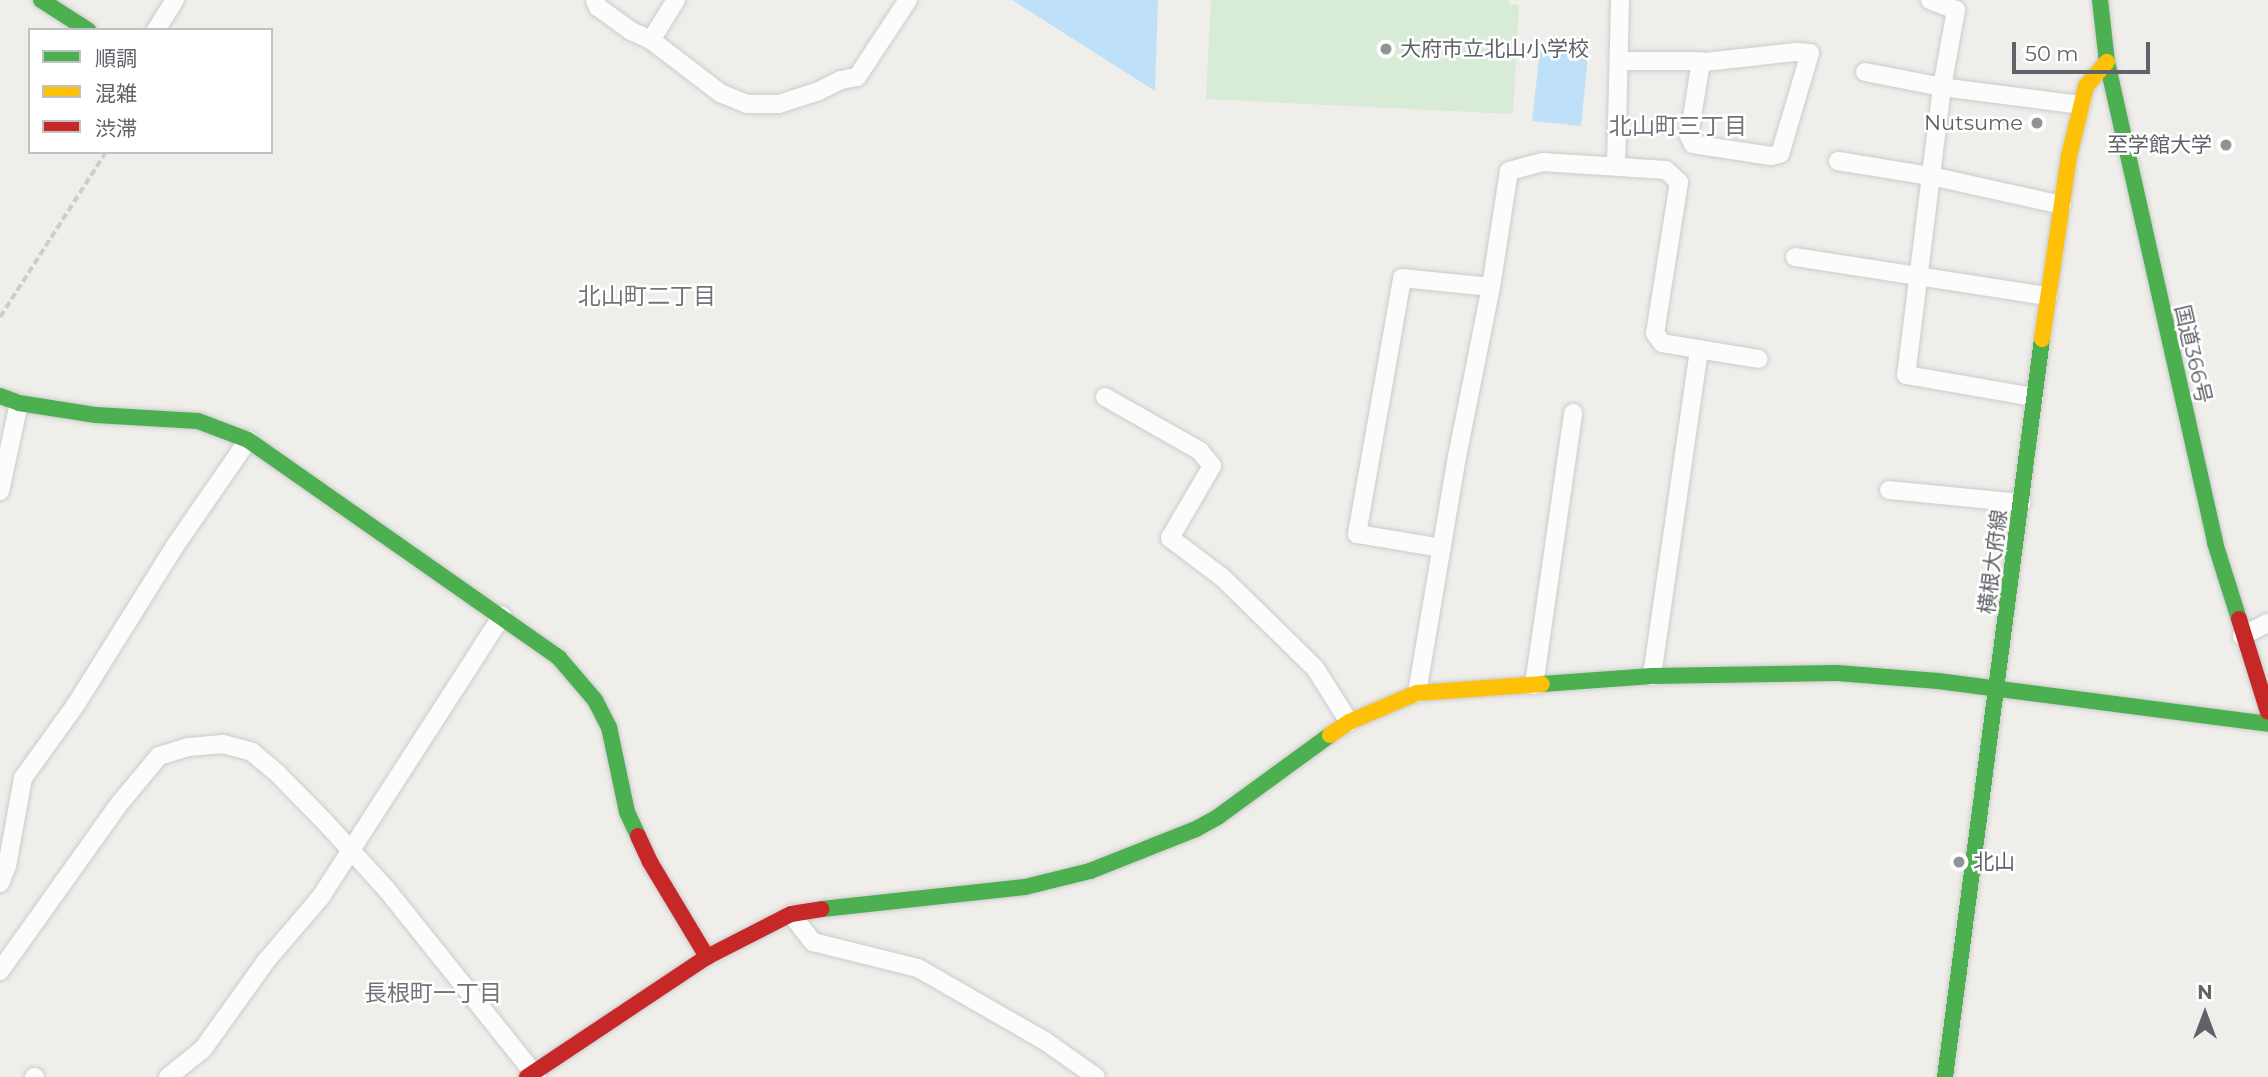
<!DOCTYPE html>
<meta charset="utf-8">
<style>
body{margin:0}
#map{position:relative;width:2268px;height:1077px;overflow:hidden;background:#efeeea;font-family:Montserrat,"Noto Sans JP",sans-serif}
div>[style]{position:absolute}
.green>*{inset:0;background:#d8ebd6}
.water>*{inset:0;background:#bfe0f9}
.path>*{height:3.5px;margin-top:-1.75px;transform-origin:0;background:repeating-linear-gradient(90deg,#cacfcc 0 7px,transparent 0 10.5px)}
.roads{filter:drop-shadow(0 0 2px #cbcccc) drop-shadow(0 0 2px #cbcccc)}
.street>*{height:18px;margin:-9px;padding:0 9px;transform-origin:9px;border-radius:9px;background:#fdfcfc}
.fast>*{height:16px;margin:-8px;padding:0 8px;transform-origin:8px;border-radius:8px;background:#4caf50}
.slow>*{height:16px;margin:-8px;padding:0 8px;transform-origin:8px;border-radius:8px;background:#ffc107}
.jam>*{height:16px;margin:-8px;padding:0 8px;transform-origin:8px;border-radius:8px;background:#c62828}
.dots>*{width:19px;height:19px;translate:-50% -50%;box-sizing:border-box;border:4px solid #fff;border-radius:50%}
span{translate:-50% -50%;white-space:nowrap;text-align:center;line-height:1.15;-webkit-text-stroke:5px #fff;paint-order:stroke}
.poi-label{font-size:21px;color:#5f6368}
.left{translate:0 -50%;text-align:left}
.right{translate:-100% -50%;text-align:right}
.street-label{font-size:21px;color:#5f6368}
.neighbourhood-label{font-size:23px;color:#70757a}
.legend{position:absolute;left:28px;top:28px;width:245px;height:126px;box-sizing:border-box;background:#fff;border:2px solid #bfc1c3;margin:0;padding:9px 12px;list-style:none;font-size:21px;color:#5f6368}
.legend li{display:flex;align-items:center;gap:14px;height:35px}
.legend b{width:35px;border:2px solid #bfc1c3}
.north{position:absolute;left:2170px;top:979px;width:70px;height:70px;-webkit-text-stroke:5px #fff;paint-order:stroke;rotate:0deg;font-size:19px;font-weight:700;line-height:28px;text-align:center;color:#5f6368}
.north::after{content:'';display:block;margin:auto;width:24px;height:32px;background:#5f6368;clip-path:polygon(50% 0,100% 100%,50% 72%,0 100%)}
.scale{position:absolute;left:2012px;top:42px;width:138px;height:32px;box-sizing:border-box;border:4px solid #5f6368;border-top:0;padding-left:9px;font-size:21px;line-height:24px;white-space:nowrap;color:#5f6368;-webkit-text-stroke:5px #fff;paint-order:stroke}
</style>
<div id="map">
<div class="green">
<div style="clip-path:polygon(1211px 0,1509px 0,1509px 4px,1519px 5px,1513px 114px,1206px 99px)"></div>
</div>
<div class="water">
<div style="clip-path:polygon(1012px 0,1158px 0,1155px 91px)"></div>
<div style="clip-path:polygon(1540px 51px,1588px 56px,1581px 126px,1532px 121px)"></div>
</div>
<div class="path">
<div style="left:0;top:317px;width:196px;rotate:-57.3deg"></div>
</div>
<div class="roads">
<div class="street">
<div style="left:595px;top:0;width:8px;rotate:67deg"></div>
<div style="left:598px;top:7px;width:41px;rotate:36deg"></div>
<div style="left:631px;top:31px;width:22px;rotate:24deg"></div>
<div style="left:651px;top:40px;width:87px;rotate:37.5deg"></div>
<div style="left:720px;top:93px;width:29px;rotate:22deg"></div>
<div style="left:747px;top:104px;width:32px"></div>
<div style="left:779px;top:104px;width:40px;rotate:-18deg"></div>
<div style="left:817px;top:92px;width:27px;rotate:-27deg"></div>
<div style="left:841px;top:80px;width:16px;rotate:-11deg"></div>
<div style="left:857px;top:77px;width:92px;rotate:-56.5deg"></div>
<div style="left:1930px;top:0;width:28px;rotate:21deg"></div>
<div style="left:1956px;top:10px;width:78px;rotate:100.3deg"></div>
<div style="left:1942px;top:87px;width:290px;rotate:97.1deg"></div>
<div style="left:1906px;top:375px;width:130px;rotate:9.8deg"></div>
<div style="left:156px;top:30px;width:36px;rotate:-58deg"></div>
<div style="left:651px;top:40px;width:47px;rotate:-58deg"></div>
<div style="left:1619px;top:61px;width:71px"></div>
<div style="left:1690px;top:61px;width:15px;rotate:4deg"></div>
<div style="left:1705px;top:62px;width:92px;rotate:-6.3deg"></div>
<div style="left:1796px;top:52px;width:14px;rotate:4deg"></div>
<div style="left:1810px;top:53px;width:105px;rotate:106.5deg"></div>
<div style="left:1780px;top:154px;width:9px;rotate:167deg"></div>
<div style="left:1771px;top:156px;width:79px;rotate:-171.3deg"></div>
<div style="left:1693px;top:144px;width:9px;rotate:-117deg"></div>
<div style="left:1689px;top:136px;width:76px;rotate:-80.9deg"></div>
<div style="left:1865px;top:72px;width:78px;rotate:11deg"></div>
<div style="left:1942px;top:87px;width:140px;rotate:7.4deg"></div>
<div style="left:1838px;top:161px;width:94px;rotate:9.2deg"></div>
<div style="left:1931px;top:176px;width:134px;rotate:12.5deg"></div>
<div style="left:1616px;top:166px;width:166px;rotate:-88.6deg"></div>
<div style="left:1795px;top:257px;width:256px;rotate:8.8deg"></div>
<div style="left:1105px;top:397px;width:109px;rotate:29.6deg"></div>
<div style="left:1200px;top:451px;width:19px;rotate:51deg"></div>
<div style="left:1212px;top:466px;width:83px;rotate:120.3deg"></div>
<div style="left:1170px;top:538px;width:66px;rotate:37deg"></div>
<div style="left:1223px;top:578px;width:129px;rotate:44.4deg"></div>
<div style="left:1315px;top:668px;width:64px;rotate:57.8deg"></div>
<div style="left:1889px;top:490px;width:133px;rotate:5.6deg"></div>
<div style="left:0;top:491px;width:90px;rotate:-77.8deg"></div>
<div style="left:1442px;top:548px;width:86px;rotate:-170.6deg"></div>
<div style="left:1357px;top:534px;width:260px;rotate:-80deg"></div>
<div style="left:1402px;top:278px;width:89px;rotate:5.8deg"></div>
<div style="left:2242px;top:636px;width:29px;rotate:-27deg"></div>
<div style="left:1652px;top:676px;width:330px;rotate:-81.8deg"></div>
<div style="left:1534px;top:685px;width:275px;rotate:-81.8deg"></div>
<div style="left:1417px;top:693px;width:239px;rotate:-80.4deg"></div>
<div style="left:1457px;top:457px;width:173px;rotate:-78.7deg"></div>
<div style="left:1491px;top:287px;width:117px;rotate:-81.2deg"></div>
<div style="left:1509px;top:171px;width:35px;rotate:-15deg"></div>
<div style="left:1543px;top:162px;width:123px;rotate:3.7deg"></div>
<div style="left:1666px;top:170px;width:18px;rotate:43deg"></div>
<div style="left:1679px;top:182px;width:153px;rotate:99deg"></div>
<div style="left:1655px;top:333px;width:12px;rotate:55deg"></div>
<div style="left:1662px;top:343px;width:98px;rotate:9.4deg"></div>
<div style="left:0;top:883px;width:18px;rotate:-68deg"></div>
<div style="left:7px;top:866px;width:89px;rotate:-79.7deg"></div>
<div style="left:23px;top:778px;width:89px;rotate:-54.2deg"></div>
<div style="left:75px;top:706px;width:189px;rotate:-58deg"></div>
<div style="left:175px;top:546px;width:129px;rotate:-55.4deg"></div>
<div style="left:791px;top:914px;width:36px;rotate:52deg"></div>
<div style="left:813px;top:942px;width:108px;rotate:13.9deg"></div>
<div style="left:918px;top:968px;width:146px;rotate:29.9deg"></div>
<div style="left:1045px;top:1041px;width:62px;rotate:35.2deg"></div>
<div style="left:0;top:971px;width:206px;rotate:-54.5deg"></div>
<div style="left:120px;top:803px;width:61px;rotate:-50.3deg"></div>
<div style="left:159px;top:756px;width:31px;rotate:-17deg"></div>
<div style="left:189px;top:747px;width:34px;rotate:-5deg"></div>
<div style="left:223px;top:744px;width:30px;rotate:15deg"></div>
<div style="left:252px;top:752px;width:34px;rotate:40deg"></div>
<div style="left:278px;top:774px;width:67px;rotate:45.6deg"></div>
<div style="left:325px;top:822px;width:92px;rotate:47.6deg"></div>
<div style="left:387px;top:890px;width:240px;rotate:51.3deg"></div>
<div style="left:34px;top:1077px;width:1px"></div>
<div style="left:168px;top:1077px;width:45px;rotate:-38.7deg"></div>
<div style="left:203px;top:1049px;width:108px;rotate:-54.4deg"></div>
<div style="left:266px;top:961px;width:83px;rotate:-49.4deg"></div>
<div style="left:320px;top:898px;width:336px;rotate:-57.2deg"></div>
</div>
<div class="fast">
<div style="left:41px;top:0;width:56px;rotate:32.6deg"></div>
<div style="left:2100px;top:0;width:62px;rotate:83.6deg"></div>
<div style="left:2107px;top:62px;width:493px;rotate:77.3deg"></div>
<div style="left:2215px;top:543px;width:80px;rotate:72.5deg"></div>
<div style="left:0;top:396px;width:20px;rotate:20deg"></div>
<div style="left:19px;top:403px;width:78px;rotate:8.9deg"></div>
<div style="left:96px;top:415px;width:102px;rotate:3.4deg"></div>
<div style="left:198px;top:421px;width:53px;rotate:20.8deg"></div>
<div style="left:248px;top:440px;width:380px;rotate:35deg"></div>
<div style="left:559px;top:658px;width:55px;rotate:49.4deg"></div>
<div style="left:595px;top:700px;width:30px;rotate:63deg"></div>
<div style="left:609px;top:727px;width:87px;rotate:78deg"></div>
<div style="left:627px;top:812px;width:26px;rotate:65deg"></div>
<div style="left:1542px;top:684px;width:110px;rotate:-4.2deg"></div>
<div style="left:1652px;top:676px;width:185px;rotate:-0.9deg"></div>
<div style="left:1837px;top:673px;width:101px;rotate:4.5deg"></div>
<div style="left:1938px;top:681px;width:333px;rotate:7.4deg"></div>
<div style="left:822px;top:909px;width:204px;rotate:-6.2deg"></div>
<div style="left:1025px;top:887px;width:67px;rotate:-13.8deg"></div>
<div style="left:1090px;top:871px;width:114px;rotate:-21.6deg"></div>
<div style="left:1196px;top:829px;width:26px;rotate:-29deg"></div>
<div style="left:1219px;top:816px;width:137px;rotate:-36.1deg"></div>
<div style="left:1945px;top:1077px;width:744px;rotate:-82.51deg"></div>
</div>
<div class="slow">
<div style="left:2042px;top:339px;width:185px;rotate:-81.6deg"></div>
<div style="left:2069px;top:156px;width:72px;rotate:-76.3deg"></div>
<div style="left:2086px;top:86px;width:32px;rotate:-49deg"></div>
<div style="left:1330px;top:735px;width:23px;rotate:-34deg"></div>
<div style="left:1349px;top:722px;width:74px;rotate:-23.1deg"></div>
<div style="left:1417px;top:693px;width:125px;rotate:-4.1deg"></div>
</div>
<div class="jam">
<div style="left:2239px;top:619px;width:97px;rotate:72.7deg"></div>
<div style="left:638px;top:836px;width:29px;rotate:65deg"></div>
<div style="left:650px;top:862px;width:111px;rotate:59deg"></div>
<div style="left:527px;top:1077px;width:216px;rotate:-33.7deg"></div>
<div style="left:707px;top:957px;width:94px;rotate:-27.1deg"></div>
<div style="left:791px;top:914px;width:31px;rotate:-9deg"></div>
</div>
</div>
<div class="dots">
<div style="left:1386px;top:49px;background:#919496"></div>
<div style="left:2037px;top:123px;background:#919496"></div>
<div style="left:2226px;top:145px;background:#919496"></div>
<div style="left:1959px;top:862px;background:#919496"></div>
</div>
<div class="poi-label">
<span class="left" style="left:1400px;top:49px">大府市立北山小学校</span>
<span class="right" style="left:2023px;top:123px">Nutsume</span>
<span class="right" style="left:2212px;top:145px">至学館大学</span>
<span class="left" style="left:1973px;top:862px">北山</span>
</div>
<div class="street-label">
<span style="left:2193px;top:354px;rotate:77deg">国道366号</span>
<span style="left:1993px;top:562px;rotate:-83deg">横根大府線</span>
</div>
<div class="neighbourhood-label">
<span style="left:1678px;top:126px">北山町三丁目</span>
<span style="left:647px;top:296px">北山町二丁目</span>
<span style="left:433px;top:993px">長根町一丁目</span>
</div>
<ul class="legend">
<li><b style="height:9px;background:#4caf50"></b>順調</li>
<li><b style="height:9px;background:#ffc107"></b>混雑</li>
<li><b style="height:9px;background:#c62828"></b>渋滞</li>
</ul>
<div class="north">N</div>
<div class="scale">50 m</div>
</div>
